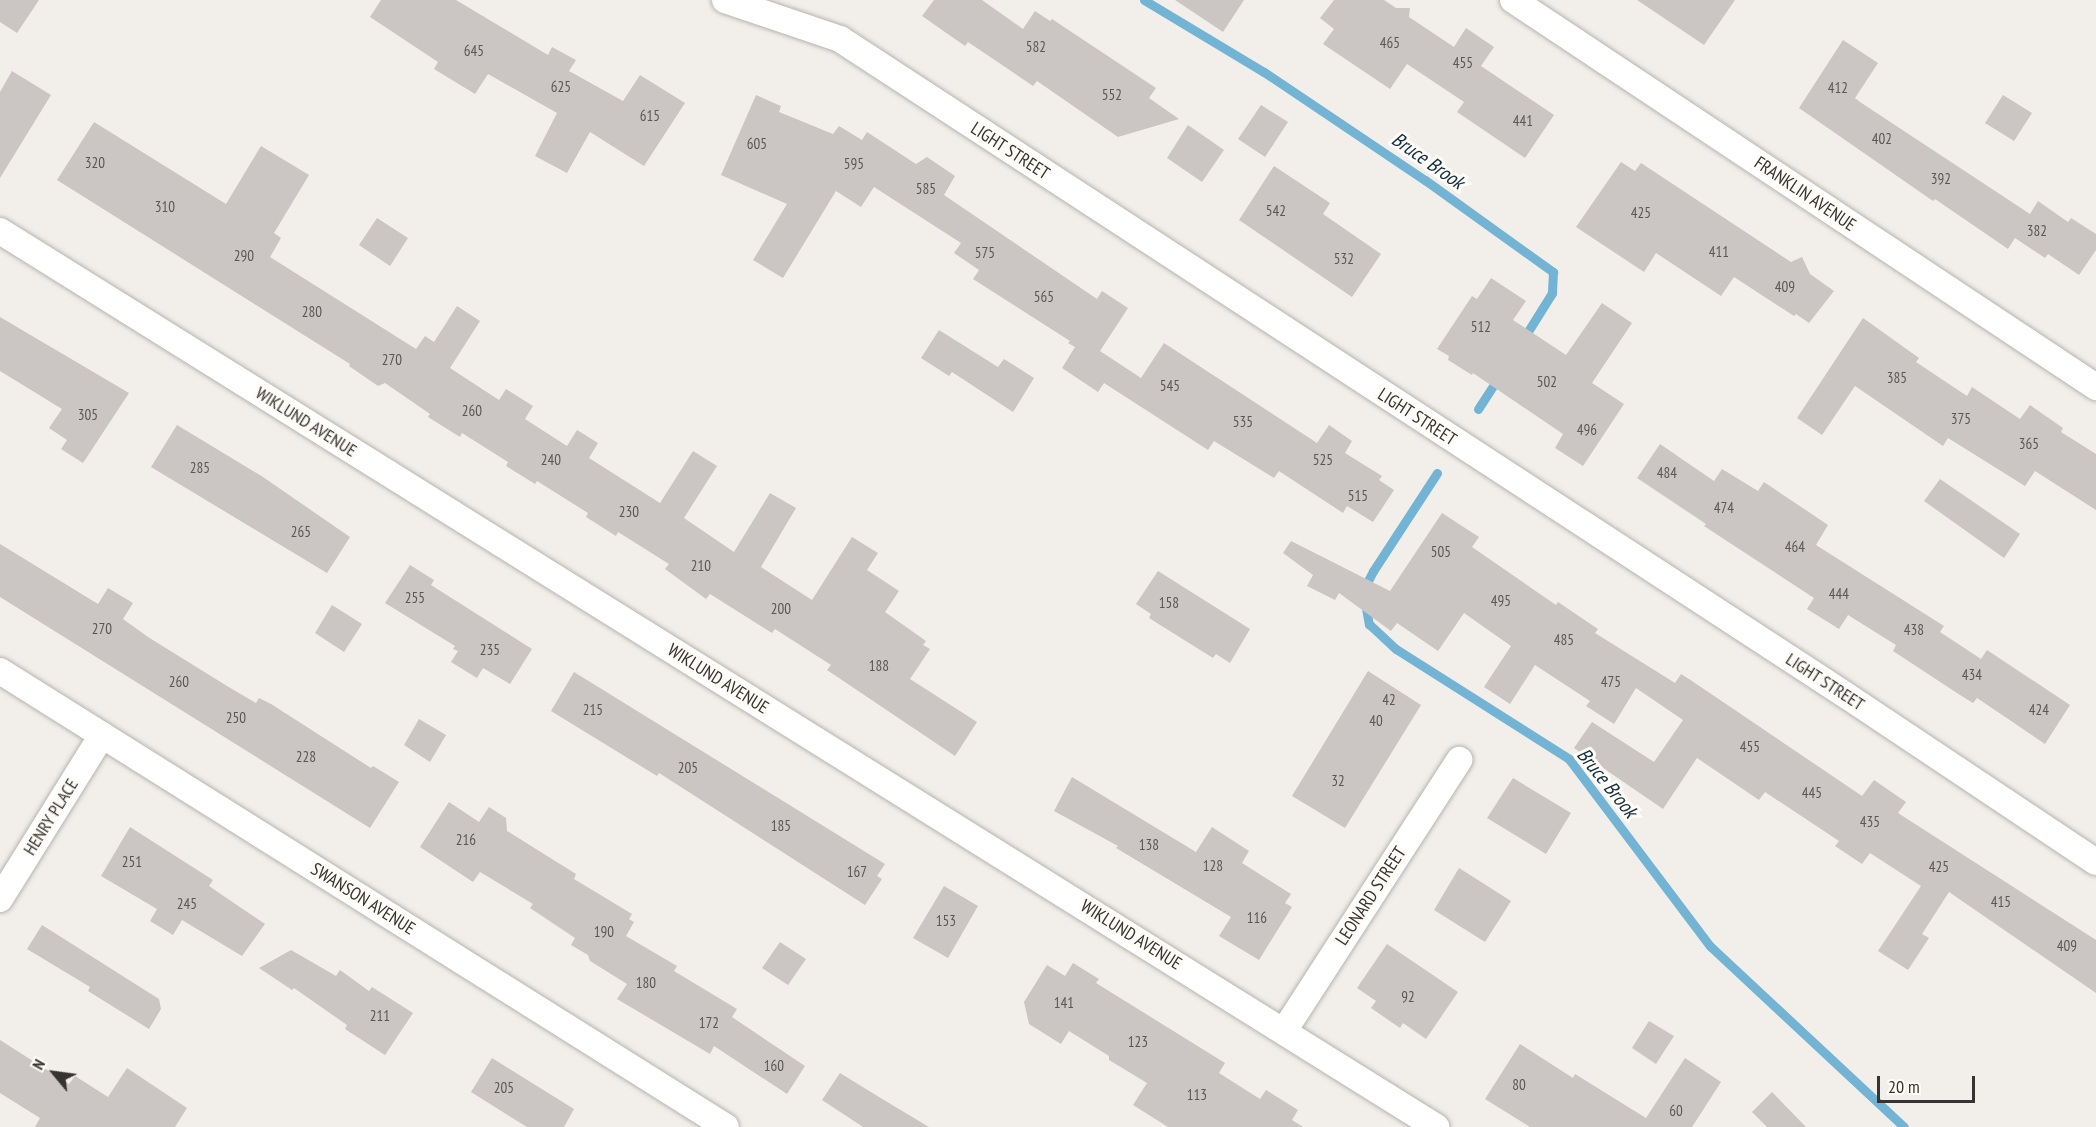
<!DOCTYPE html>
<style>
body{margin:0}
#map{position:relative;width:2096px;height:1127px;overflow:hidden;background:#f2efea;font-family:"PT Sans Narrow",sans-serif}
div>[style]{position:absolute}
.stream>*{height:9px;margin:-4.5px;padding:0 4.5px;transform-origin:4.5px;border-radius:4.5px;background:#73b4d4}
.building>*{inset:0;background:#cbc5c3}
.roads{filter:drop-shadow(0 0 2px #b7b4af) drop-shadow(0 0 2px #b7b4af)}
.minor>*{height:26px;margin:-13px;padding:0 13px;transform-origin:13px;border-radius:13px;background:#fff}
span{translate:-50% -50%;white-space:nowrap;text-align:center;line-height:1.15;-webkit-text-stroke:6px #fffcf8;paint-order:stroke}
.number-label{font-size:15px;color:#5a5856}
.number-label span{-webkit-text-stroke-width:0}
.street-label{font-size:18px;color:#353432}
.water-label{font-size:20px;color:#102e3d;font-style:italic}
.north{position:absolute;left:24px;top:1043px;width:60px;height:60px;-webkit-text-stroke:4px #fffcf8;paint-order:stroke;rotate:299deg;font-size:16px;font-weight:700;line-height:24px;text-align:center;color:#353432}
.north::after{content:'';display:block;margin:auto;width:21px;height:27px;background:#353432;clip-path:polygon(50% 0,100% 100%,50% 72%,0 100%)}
.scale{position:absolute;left:1877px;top:1076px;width:98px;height:27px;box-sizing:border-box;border:3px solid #353432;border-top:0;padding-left:8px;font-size:18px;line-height:21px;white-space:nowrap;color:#353432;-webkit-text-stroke:4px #fffcf8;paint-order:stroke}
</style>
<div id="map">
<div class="stream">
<div style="left:1144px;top:0;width:140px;rotate:31deg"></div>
<div style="left:1264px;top:72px;width:194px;rotate:33.9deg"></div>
<div style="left:1425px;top:180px;width:158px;rotate:35.7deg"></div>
<div style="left:1553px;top:272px;width:21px;rotate:93deg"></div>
<div style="left:1552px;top:293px;width:57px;rotate:122deg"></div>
<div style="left:1478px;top:409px;width:38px;rotate:-57deg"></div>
<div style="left:1437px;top:473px;width:117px;rotate:123.1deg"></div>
<div style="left:1373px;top:571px;width:22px;rotate:117deg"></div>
<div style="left:1363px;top:591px;width:34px;rotate:80deg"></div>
<div style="left:1369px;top:624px;width:37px;rotate:43deg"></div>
<div style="left:1396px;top:649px;width:205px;rotate:32.4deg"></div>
<div style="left:1569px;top:759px;width:234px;rotate:53deg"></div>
<div style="left:1710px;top:946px;width:265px;rotate:43deg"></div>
</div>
<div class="building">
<div style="clip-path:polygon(0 0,39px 0,17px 33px,0 22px)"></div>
<div style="clip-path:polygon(381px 0,456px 0,548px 55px,552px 47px,576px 60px,569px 71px,623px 101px,640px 75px,685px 103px,644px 166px,590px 132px,567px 173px,535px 156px,557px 113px,488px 74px,475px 94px,434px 69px,438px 62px,370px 17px)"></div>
<div style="clip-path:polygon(934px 0,982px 0,1023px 29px,1035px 11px,1050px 21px,1052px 19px,1156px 88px,1149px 98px,1179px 119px,1118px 137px,1037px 81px,1033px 86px,968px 42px,965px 46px,922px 16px)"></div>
<div style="clip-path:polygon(1175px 0,1244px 0,1223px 32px)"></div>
<div style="clip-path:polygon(1334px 0,1384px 0,1396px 8px,1410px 8px,1409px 17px,1454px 47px,1466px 28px,1494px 47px,1481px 66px,1554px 115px,1525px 158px,1457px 112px,1464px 102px,1407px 64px,1390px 89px,1323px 44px,1334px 29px,1320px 18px)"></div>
<div style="clip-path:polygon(1637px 0,1735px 0,1704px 45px)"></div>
<div style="clip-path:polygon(1843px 40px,1878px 63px,1855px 98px,1860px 102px,2030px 214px,2038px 201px,2068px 222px,2071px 218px,2096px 234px,2096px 250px,2079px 275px,2048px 254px,2045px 258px,2015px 238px,2008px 249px,1935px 199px,1933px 201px,1799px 108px)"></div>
<div style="clip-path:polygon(12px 71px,51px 95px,0 178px,0 92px)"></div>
<div style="clip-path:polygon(756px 95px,781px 106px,779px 112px,833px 134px,839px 126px,862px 140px,867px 132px,916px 164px,927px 157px,955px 176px,944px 195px,1097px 299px,1102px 291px,1128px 308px,1100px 351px,1141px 378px,1164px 343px,1317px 443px,1329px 425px,1352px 441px,1345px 453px,1382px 476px,1379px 480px,1394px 490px,1373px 522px,1347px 506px,1343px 513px,1279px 471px,1274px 478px,1214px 441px,1208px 450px,1104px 383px,1098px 392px,1062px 368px,1075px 347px,1068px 343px,1070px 341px,973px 279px,979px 270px,954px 253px,961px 243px,874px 187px,861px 207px,836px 191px,783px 278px,753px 260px,787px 204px,721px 175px)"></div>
<div style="clip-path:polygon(2003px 95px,2032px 113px,2014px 141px,1985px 123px)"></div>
<div style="clip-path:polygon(1261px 105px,1288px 122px,1265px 157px,1238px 139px)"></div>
<div style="clip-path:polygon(94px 122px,226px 204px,261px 146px,309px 175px,274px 233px,281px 238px,270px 257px,416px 349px,425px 336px,434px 342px,457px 306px,480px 321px,450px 368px,499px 400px,506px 389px,533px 406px,525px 419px,567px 446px,577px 430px,598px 443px,589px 458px,660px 503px,693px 451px,717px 466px,684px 518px,734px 552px,770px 493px,796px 508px,761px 567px,812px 600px,852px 537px,878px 553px,867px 570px,899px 591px,885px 612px,926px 641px,923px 645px,930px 649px,910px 679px,977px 722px,955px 756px,827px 670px,831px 665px,775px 629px,772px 633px,710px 594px,706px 599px,665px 569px,669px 564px,618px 532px,616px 536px,586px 517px,588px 513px,537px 481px,535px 484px,506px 466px,508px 462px,462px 433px,460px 437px,428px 417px,430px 414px,385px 383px,378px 386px,349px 366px,350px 364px,57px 180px)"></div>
<div style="clip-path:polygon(1188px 125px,1224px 150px,1202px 182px,1167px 158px)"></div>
<div style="clip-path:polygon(1621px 162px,1635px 171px,1641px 163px,1791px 262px,1802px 257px,1810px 274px,1834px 291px,1809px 323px,1796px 314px,1794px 316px,1734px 277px,1721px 296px,1656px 253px,1644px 272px,1576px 227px)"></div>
<div style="clip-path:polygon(1274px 166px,1330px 203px,1323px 214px,1381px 254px,1352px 297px,1239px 220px)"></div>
<div style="clip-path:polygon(377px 218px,408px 238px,390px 266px,359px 245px)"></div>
<div style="clip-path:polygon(1491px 278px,1526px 301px,1513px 320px,1566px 355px,1602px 303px,1632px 323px,1592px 383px,1624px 404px,1583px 466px,1555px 448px,1563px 434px,1473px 373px,1472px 375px,1448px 360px,1449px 356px,1437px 349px,1472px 296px,1477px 299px)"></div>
<div style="clip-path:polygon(0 317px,129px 393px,83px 463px,61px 449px,67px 440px,49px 428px,62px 409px,0 371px)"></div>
<div style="clip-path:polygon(1863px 318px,1919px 358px,1916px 362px,1967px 396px,1972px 387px,2020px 419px,2030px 405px,2063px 428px,2061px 432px,2096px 454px,2096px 510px,2035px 471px,2025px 486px,1948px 438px,1943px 446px,1855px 386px,1822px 435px,1797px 418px)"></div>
<div style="clip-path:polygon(939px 330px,998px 367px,1004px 359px,1034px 378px,1013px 412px,952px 372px,949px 376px,921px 358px)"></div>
<div style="clip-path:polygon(177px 425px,263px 477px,350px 537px,327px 573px,151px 467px)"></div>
<div style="clip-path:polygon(1660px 444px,1714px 481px,1722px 469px,1758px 491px,1764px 482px,1828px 525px,1816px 545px,1944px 626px,1940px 632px,1981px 659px,1987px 650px,2070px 705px,2045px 744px,1977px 698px,1973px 703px,1960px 695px,1893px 651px,1896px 645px,1848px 615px,1839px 629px,1807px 609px,1814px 598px,1704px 526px,1706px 524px,1637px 478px)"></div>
<div style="clip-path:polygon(1940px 479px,2020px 534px,2004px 558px,1924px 501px)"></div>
<div style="clip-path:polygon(1442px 513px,1479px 537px,1472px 547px,1556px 605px,1558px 602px,1598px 629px,1595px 633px,1675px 683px,1681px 674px,1692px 681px,1862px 796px,1874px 780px,1906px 802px,1898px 813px,2096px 940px,2096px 993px,1949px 892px,1922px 934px,1929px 938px,1908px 970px,1878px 951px,1921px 886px,1870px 853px,1862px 864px,1835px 846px,1839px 841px,1765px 792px,1759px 800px,1697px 758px,1663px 809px,1574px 748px,1592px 722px,1654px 762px,1683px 720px,1636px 688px,1614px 724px,1586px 706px,1590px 701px,1535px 665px,1510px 704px,1484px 687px,1511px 646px,1464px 613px,1438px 651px,1397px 623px,1391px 631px,1339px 593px,1335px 600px,1307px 586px,1313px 575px,1283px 553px,1291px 541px,1390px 591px)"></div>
<div style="clip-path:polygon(0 544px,98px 604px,108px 588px,133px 603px,123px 619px,148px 637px,227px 686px,256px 703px,259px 698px,271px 704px,371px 768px,373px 766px,399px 782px,370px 828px,0 597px)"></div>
<div style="clip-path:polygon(410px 565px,434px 580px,431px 585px,532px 649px,510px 684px,483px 668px,477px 678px,451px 662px,458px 651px,453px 649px,455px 646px,385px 603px)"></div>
<div style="clip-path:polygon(1158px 571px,1250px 629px,1230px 663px,1216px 654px,1213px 658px,1149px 618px,1151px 614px,1136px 604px)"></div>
<div style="clip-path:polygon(332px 605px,362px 624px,344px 652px,315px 633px)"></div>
<div style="clip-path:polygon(1368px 671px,1421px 705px,1345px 828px,1292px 796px)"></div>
<div style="clip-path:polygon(574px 672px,885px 864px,877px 876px,882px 879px,865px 905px,659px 773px,657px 776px,551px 711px)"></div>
<div style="clip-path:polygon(419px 719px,446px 735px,430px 762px,404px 745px)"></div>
<div style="clip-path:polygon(1072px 777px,1196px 852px,1212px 827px,1249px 851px,1242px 863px,1291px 894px,1285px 903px,1292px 907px,1259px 960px,1219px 936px,1231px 917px,1116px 848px,1118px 846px,1054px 811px)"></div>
<div style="clip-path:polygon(1513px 778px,1571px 813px,1546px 854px,1487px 818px)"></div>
<div style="clip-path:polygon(449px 802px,479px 822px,489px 807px,506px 818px,507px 831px,576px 874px,574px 879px,632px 914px,629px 919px,634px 922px,626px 936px,677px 966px,674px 971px,737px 1009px,732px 1017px,805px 1066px,787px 1094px,714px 1046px,710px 1054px,617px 999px,627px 984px,590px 961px,588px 955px,571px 945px,575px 938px,530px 908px,533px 904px,480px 872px,473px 882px,420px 847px)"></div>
<div style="clip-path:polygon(130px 827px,213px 880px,209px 886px,265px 924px,242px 956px,182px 920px,173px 935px,150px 921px,157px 909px,101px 876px)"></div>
<div style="clip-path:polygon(1459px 868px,1511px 901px,1485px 942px,1434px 910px)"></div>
<div style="clip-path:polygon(944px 886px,978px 906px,948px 958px,913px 938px)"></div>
<div style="clip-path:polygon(42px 925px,159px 999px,161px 1009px,149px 1029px,88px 991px,90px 987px,27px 949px)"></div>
<div style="clip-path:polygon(780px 942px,806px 959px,788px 985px,762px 968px)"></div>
<div style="clip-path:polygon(1387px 944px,1458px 992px,1426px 1039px,1403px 1023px,1400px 1028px,1371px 1008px,1376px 1001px,1357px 988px)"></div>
<div style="clip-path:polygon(291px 950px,336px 976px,340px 970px,369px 991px,372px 987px,413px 1013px,385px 1055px,345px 1029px,347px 1025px,294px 988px,292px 990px,259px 968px)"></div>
<div style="clip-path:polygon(1073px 963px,1099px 979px,1096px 983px,1225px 1063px,1219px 1073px,1260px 1099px,1266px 1090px,1298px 1110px,1292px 1120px,1303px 1127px,1168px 1127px,1133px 1105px,1147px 1083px,1109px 1060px,1109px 1056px,1069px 1031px,1061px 1044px,1029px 1024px,1024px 1002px,1047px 965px,1065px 976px)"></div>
<div style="clip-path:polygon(1649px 1021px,1674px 1036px,1656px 1064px,1632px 1048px)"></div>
<div style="clip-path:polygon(0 1040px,69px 1084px,75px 1076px,108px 1097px,127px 1068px,187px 1108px,175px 1127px,35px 1127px,40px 1118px,0 1093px)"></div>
<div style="clip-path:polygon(1520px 1044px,1573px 1078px,1575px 1074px,1646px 1118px,1685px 1058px,1721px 1082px,1692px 1127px,1530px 1127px,1485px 1099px)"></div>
<div style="clip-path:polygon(492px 1058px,574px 1109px,564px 1127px,527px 1127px,471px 1092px)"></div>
<div style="clip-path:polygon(840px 1073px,879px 1097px,929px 1127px,863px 1127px,822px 1100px)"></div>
<div style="clip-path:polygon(1772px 1092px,1806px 1127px,1767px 1127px,1752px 1112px)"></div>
</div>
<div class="roads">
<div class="minor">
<div style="left:725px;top:0;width:121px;rotate:18.7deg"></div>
<div style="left:840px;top:39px;width:1202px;rotate:33.12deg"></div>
<div style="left:1847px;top:696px;width:299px;rotate:33.7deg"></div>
<div style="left:1513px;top:0;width:700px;rotate:33.58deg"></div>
<div style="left:0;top:231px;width:1693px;rotate:31.96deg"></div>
<div style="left:0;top:671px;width:857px;rotate:32.13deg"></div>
<div style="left:0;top:899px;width:193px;rotate:-58.1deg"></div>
<div style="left:1284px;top:1031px;width:323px;rotate:-57.1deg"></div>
</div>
</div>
<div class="number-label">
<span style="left:1390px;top:43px">465</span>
<span style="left:1036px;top:47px">582</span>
<span style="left:474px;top:51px">645</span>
<span style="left:1463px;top:63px">455</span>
<span style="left:561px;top:87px">625</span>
<span style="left:1838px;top:88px">412</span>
<span style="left:1112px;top:95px">552</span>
<span style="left:650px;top:116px">615</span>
<span style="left:1523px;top:121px">441</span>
<span style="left:1882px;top:139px">402</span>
<span style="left:757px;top:144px">605</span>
<span style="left:95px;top:163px">320</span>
<span style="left:854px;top:164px">595</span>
<span style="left:1941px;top:179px">392</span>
<span style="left:926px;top:189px">585</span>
<span style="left:165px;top:207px">310</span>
<span style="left:1276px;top:211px">542</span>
<span style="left:1641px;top:213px">425</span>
<span style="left:2037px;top:231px">382</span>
<span style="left:1719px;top:252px">411</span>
<span style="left:985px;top:253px">575</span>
<span style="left:244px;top:256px">290</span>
<span style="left:1344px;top:259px">532</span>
<span style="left:1785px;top:287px">409</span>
<span style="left:1044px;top:297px">565</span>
<span style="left:312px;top:312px">280</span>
<span style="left:1481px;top:327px">512</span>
<span style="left:392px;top:360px">270</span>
<span style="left:1897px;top:378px">385</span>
<span style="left:1547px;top:382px">502</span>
<span style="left:1170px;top:386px">545</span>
<span style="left:472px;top:411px">260</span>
<span style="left:88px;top:415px">305</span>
<span style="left:1961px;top:419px">375</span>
<span style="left:1243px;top:422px">535</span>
<span style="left:1587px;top:430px">496</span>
<span style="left:2029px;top:444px">365</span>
<span style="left:551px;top:460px">240</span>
<span style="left:1323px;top:460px">525</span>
<span style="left:200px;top:468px">285</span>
<span style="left:1667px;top:473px">484</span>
<span style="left:1358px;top:496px">515</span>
<span style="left:1724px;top:508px">474</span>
<span style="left:629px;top:512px">230</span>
<span style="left:301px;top:532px">265</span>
<span style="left:1795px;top:547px">464</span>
<span style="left:1441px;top:552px">505</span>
<span style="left:701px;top:566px">210</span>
<span style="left:1839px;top:594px">444</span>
<span style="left:415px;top:598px">255</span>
<span style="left:1501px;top:601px">495</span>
<span style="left:1169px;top:603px">158</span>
<span style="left:781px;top:609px">200</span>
<span style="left:102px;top:629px">270</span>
<span style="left:1914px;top:630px">438</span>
<span style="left:1564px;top:640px">485</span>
<span style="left:490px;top:650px">235</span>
<span style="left:879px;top:666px">188</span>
<span style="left:1972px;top:675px">434</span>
<span style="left:179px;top:682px">260</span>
<span style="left:1611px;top:682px">475</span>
<span style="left:1389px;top:700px">42</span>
<span style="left:593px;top:710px">215</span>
<span style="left:2039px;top:710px">424</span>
<span style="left:236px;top:718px">250</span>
<span style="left:1376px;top:721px">40</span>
<span style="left:1750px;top:747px">455</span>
<span style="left:306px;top:757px">228</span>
<span style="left:688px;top:768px">205</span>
<span style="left:1338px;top:781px">32</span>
<span style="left:1812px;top:793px">445</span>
<span style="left:1870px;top:822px">435</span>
<span style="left:781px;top:826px">185</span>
<span style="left:466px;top:840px">216</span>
<span style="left:1149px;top:845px">138</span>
<span style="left:132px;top:862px">251</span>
<span style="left:1213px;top:866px">128</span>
<span style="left:1939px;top:867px">425</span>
<span style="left:857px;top:872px">167</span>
<span style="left:2001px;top:902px">415</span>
<span style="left:187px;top:904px">245</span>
<span style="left:1257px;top:918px">116</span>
<span style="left:946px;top:921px">153</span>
<span style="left:604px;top:932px">190</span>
<span style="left:2067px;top:946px">409</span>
<span style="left:646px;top:983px">180</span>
<span style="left:1408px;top:997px">92</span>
<span style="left:1064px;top:1003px">141</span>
<span style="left:380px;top:1016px">211</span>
<span style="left:709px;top:1023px">172</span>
<span style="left:1138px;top:1042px">123</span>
<span style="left:774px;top:1066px">160</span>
<span style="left:1519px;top:1085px">80</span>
<span style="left:504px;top:1088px">205</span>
<span style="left:1197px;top:1095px">113</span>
<span style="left:1676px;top:1111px">60</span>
</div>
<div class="street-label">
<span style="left:1010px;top:151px;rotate:33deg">LIGHT STREET</span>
<span style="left:1805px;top:194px;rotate:34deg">FRANKLIN AVENUE</span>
<span style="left:1417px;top:417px;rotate:33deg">LIGHT STREET</span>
<span style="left:306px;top:422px;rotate:32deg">WIKLUND AVENUE</span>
<span style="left:718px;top:679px;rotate:32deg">WIKLUND AVENUE</span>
<span style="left:1825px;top:682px;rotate:33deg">LIGHT STREET</span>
<span style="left:51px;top:817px;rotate:-58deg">HENRY PLACE</span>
<span style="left:1371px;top:896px;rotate:-57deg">LEONARD STREET</span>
<span style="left:363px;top:899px;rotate:32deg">SWANSON AVENUE</span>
<span style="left:1131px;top:935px;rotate:32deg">WIKLUND AVENUE</span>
</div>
<div class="water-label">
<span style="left:1428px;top:161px;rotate:35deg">Bruce Brook</span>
<span style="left:1607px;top:783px;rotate:51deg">Bruce Brook</span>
</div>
<div class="north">N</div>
<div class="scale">20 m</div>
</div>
